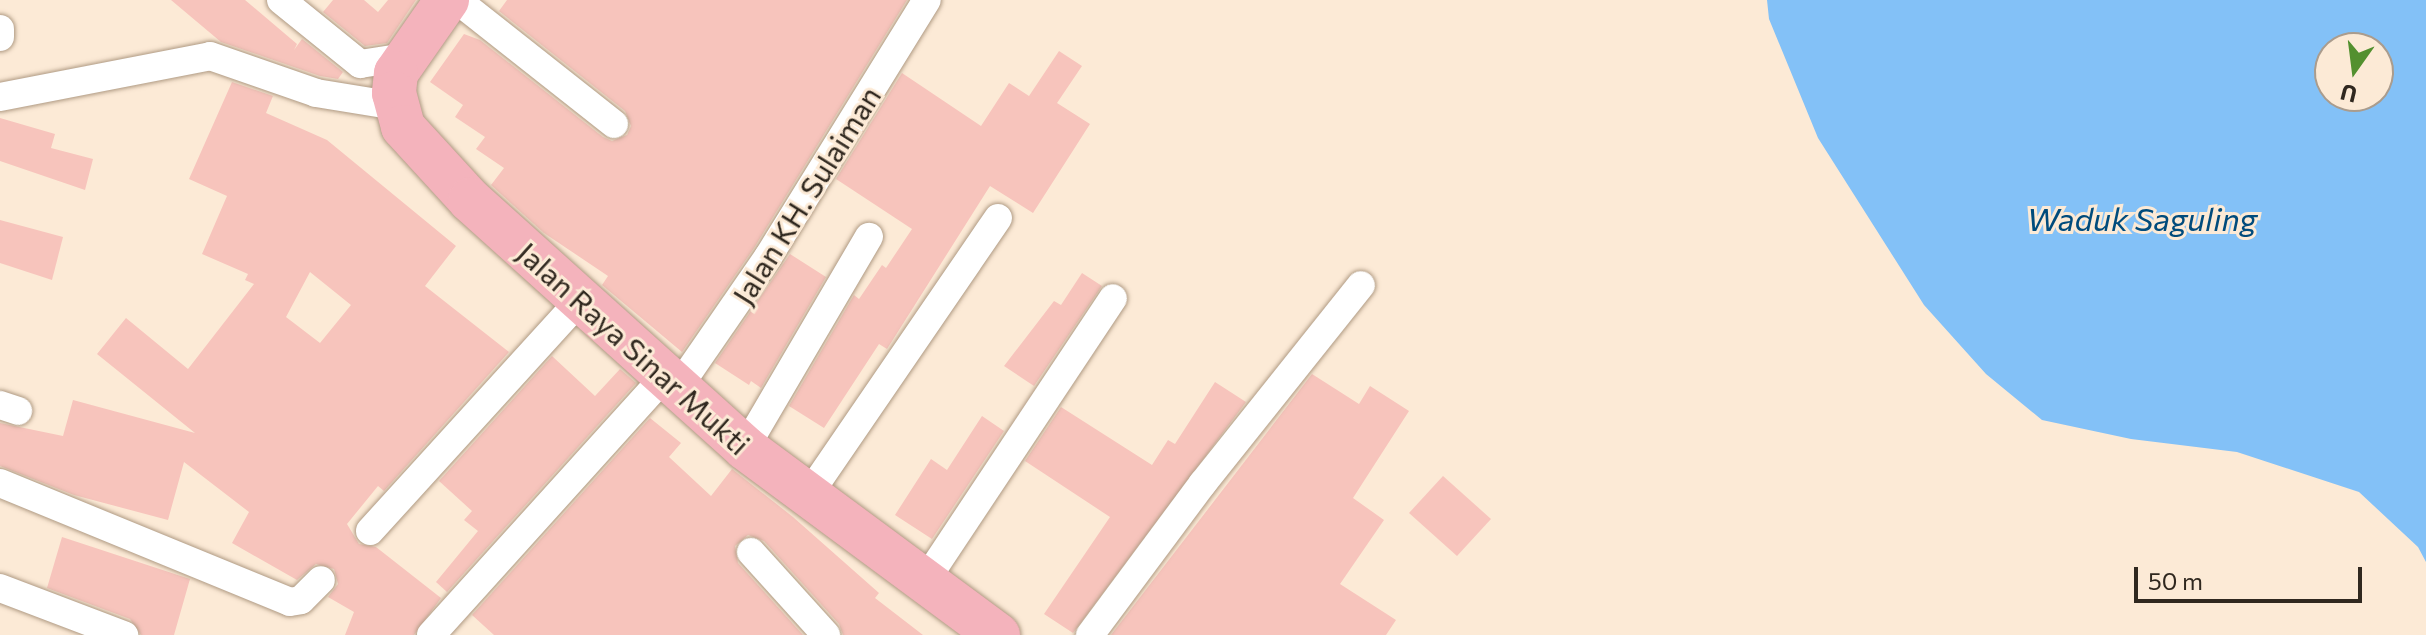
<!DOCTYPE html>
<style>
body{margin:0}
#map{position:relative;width:2426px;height:635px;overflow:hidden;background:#fcead6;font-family:Commissioner,sans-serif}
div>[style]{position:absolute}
.water>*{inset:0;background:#83c1f7}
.building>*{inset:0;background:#f7c4bc}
.roads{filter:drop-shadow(0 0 2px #af9a83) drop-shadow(0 0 2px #af9a83)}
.minor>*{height:28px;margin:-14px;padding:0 14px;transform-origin:14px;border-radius:14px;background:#fff}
.trunk>*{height:44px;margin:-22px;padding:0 22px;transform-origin:22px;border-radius:22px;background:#f4b3bc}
span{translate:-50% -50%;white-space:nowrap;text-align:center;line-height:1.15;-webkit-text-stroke:6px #fcead6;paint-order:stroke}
.street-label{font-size:30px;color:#30281f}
.water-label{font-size:32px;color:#004b7c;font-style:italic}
.north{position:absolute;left:2314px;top:32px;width:80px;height:80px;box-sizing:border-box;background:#fcead6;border:2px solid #aa9c8d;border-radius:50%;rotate:194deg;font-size:22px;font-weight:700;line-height:32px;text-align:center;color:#30281f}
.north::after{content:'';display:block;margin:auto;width:28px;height:36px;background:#53902f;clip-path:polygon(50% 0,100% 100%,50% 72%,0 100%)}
.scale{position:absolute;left:2134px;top:567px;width:228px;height:36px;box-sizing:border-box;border:4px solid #30281f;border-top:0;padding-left:10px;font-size:24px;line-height:28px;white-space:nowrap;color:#30281f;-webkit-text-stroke:6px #fcead6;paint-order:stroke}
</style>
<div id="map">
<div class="water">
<div style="clip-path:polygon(evenodd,1767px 0,2426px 0,2426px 562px,2418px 547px,2359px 492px,2237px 452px,2131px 439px,2042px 420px,1986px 374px,1924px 305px,1818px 138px,1769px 19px,1767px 0,2330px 48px,2378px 48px,2378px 96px,2330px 96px,2330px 48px)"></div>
</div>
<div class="building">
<div style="clip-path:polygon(171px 0,245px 0,297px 44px,294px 50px,302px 39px,343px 72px,338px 79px,320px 76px,221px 42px)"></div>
<div style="clip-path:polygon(333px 0,364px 0,378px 12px,388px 0,416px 0,387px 43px,365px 46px,323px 12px)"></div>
<div style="clip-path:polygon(507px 0,907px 0,754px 248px,682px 352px,602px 285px,608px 276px,544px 233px,491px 185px,504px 168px,476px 149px,485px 137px,455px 117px,463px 105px,430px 82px,464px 34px,480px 40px,603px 137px,612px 141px,627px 135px,631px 126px,625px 111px,499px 11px)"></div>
<div style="clip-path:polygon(1059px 51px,1082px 66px,1057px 103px,1090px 124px,1033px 213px,990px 186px,887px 349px,879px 344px,824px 428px,789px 406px,854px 295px,859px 299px,882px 265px,886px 268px,912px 229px,836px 179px,902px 73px,981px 126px,1009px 83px,1029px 96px)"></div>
<div style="clip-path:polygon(evenodd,232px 82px,273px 96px,266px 113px,327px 140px,456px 246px,425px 286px,509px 352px,384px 491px,378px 486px,347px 524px,359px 544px,376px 547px,441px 598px,414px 635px,345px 635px,354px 612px,328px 597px,338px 584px,334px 569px,316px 564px,297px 580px,232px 543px,249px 512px,184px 462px,168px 520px,74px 495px,0 466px,0 423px,63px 436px,73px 400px,195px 433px,97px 354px,126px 318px,188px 369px,254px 284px,245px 280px,248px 274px,202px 254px,227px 196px,189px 179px,232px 82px,310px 272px,351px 305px,320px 343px,286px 317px,310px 272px)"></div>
<div style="clip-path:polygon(0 118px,55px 134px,51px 148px,93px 159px,85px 190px,0 161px)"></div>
<div style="clip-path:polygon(0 220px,63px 237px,52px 280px,0 263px)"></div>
<div style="clip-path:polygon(790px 254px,826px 277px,761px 388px,751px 381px,749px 385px,715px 363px)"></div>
<div style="clip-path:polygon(1082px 273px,1102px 286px,1034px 386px,1004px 366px,1054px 301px,1061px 305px)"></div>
<div style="clip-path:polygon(552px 356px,595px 396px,620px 369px,636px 383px,447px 592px,436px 582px,478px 531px,464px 520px,472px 511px,439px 481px)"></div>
<div style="clip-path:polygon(1312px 374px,1359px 404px,1370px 386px,1409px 411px,1353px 498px,1384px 520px,1340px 584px,1396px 620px,1386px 635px,1111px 635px)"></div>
<div style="clip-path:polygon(1215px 382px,1246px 402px,1073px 633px,1044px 614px,1110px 517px,1025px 461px,1061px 407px,1152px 465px,1168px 440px,1175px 444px)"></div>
<div style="clip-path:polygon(982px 416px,1004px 431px,932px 539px,895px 515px,931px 459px,947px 470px)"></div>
<div style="clip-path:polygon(650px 418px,681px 443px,669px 457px,711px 496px,732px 469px,793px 517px,879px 593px,875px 598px,923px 635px,843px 635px,839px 624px,764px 541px,748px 535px,735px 546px,738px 563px,803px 635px,494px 635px,472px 615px)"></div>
<div style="clip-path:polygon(1443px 476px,1491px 519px,1457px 556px,1409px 513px)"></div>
<div style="clip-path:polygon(62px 537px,190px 579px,174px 635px,141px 635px,130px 619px,47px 588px)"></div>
</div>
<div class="roads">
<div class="minor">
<div style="left:281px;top:0;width:102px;rotate:39deg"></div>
<div style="left:360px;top:64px;width:47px;rotate:-8.7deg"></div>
<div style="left:457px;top:0;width:200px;rotate:38.3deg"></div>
<div style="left:0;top:29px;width:8px;rotate:90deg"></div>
<div style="left:0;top:97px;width:214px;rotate:-11deg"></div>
<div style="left:210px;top:56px;width:112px;rotate:19.2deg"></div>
<div style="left:316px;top:93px;width:81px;rotate:9.2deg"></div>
<div style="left:679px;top:386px;width:157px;rotate:-55.4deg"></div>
<div style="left:768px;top:257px;width:302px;rotate:-58.3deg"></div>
<div style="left:0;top:405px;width:19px;rotate:18deg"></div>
<div style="left:745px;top:448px;width:245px;rotate:-59.6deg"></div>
<div style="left:0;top:483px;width:313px;rotate:22.3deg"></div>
<div style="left:290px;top:602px;width:11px;rotate:-10deg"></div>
<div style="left:301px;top:600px;width:28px;rotate:-45deg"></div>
<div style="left:807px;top:497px;width:338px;rotate:-55.6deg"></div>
<div style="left:370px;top:531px;width:311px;rotate:-47.7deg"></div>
<div style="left:751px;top:552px;width:112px;rotate:47.9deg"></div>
<div style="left:923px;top:584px;width:343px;rotate:-56.4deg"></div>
<div style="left:0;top:588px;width:133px;rotate:20.8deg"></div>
<div style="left:431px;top:635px;width:350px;rotate:-47.9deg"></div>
<div style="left:1090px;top:635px;width:189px;rotate:-53.4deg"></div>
<div style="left:1203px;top:483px;width:253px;rotate:-51.4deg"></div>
</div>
<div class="trunk">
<div style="left:447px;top:0;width:89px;rotate:124.9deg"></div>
<div style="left:396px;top:73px;width:20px;rotate:96deg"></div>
<div style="left:394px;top:93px;width:35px;rotate:75deg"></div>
<div style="left:403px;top:127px;width:99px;rotate:47.5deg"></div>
<div style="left:470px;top:200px;width:370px;rotate:42deg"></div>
<div style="left:745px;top:448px;width:315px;rotate:36.5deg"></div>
</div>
</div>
<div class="street-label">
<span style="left:806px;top:195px;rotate:-58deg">Jalan KH. Sulaiman</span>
<span style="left:634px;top:348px;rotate:42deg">Jalan Raya Sinar Mukti</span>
</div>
<div class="water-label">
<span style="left:2142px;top:218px">Waduk Saguling</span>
</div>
<div class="north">U</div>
<div class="scale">50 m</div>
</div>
